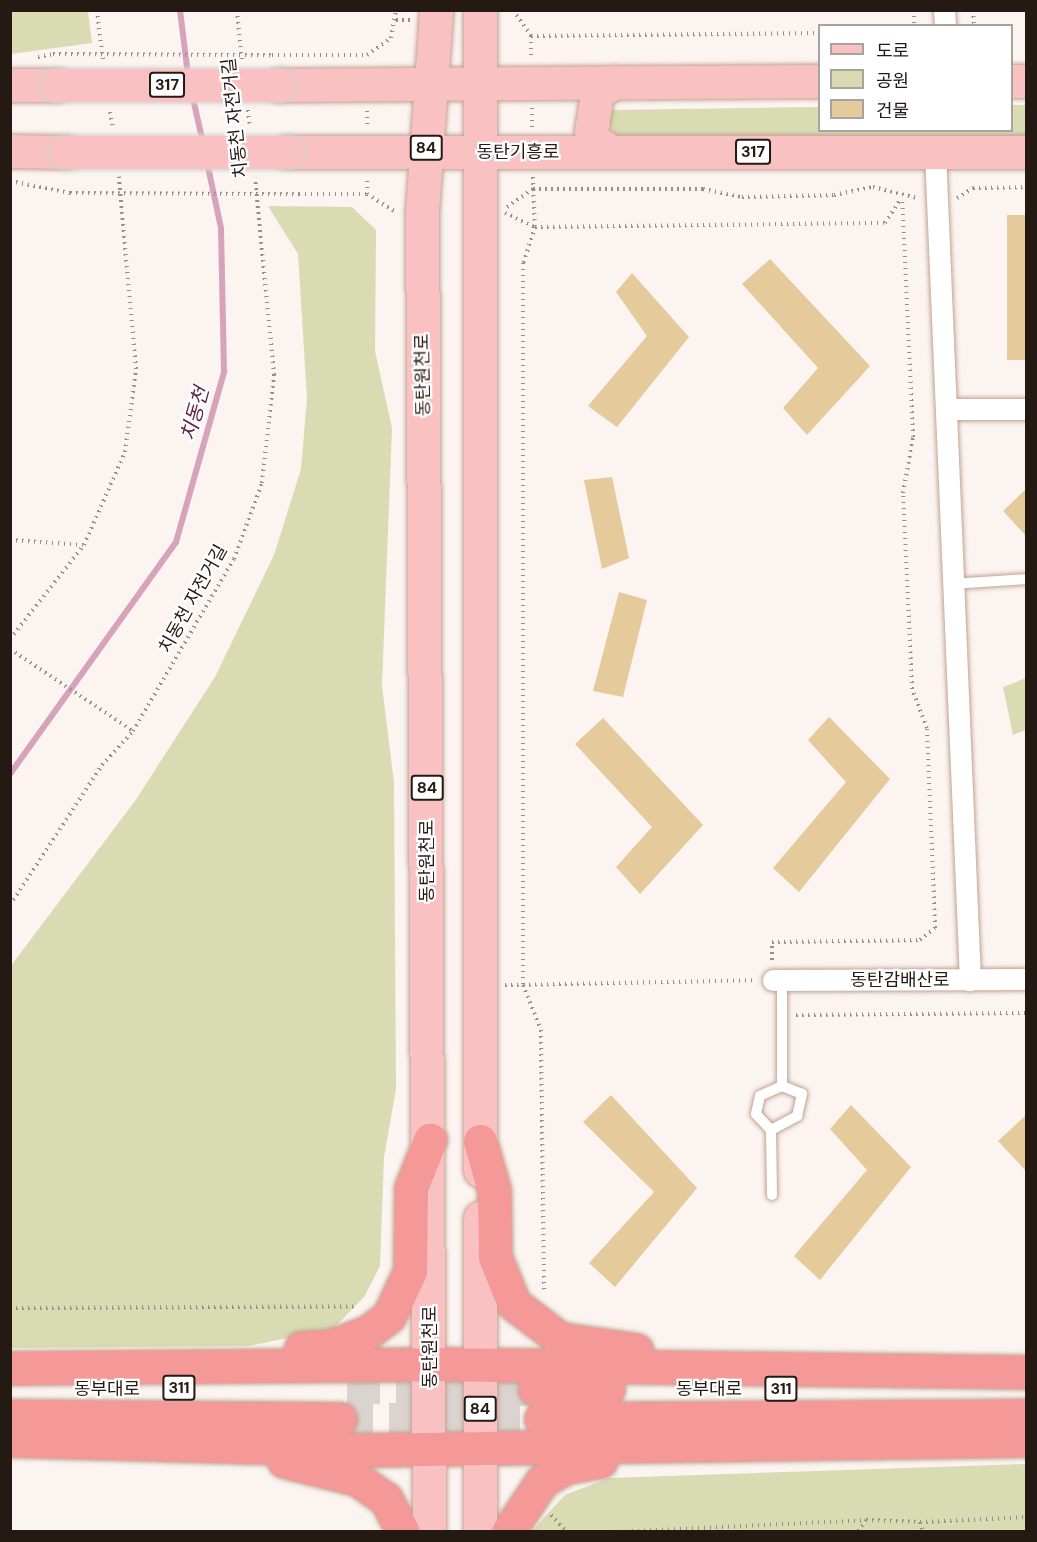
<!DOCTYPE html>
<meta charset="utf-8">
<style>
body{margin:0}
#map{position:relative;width:1037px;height:1542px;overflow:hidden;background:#fbf4f0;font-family:"DM Sans","Noto Sans KR",sans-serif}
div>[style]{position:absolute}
.green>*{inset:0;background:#d9dbb3}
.stream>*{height:6px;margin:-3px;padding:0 3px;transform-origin:3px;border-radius:3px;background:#d6a3ba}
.building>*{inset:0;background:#e5ca9c}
.highway-tunnel>*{height:33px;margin-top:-16.5px;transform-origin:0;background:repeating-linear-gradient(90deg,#dbd3cf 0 33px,transparent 0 49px)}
.path>*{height:4px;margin-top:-2px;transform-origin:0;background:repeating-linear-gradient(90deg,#978e89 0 1.5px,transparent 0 6px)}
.roads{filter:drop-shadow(0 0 2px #c2a291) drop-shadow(0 0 2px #c2a291)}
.lane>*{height:10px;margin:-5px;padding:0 5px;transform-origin:5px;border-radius:5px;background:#fff}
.street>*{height:21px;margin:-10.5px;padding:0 10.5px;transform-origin:10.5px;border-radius:10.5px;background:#fff}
.primary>*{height:33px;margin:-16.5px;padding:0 16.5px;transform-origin:16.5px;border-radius:16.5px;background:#f9c1c1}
.highway>*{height:33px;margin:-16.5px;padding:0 16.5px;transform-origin:16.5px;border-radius:16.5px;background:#f59898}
.path-bridge>*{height:4px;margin-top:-2px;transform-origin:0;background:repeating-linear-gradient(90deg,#978e89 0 1.5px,transparent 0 6px)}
.bridges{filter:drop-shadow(0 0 2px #d3d1d0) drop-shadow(0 0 2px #d3d1d0)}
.primary-bridge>*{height:33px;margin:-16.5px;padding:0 16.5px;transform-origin:16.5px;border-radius:16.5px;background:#f9c1c1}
span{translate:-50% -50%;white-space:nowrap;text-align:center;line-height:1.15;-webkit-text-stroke:4.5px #fff;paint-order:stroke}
.shield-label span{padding:2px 4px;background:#fff;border:2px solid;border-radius:4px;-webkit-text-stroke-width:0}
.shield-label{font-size:16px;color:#251913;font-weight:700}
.street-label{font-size:18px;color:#251913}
.water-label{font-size:20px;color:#602444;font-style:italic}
.frame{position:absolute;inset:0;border:12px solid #251913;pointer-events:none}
.legend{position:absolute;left:818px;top:24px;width:195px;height:108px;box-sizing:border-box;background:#fff;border:2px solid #a8a3a1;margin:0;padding:8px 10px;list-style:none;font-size:18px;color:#251913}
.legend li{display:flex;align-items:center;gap:12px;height:30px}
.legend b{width:30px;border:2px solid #a8a3a1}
</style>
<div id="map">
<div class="green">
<div style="clip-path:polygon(11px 10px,88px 11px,92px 43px,11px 54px)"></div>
<div style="clip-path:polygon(1012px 105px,1026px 105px,1026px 142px,619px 143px,607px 120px,608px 110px,819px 107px,820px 130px,1012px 130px)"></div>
<div style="clip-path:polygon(268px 206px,352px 207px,376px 230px,375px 351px,392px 428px,382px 686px,394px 783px,396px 1089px,384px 1157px,380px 1266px,364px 1297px,333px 1329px,248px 1346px,11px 1348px,10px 967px,135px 801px,215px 677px,274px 555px,301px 469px,307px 398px,298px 254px)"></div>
<div style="clip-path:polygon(1026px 678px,1026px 730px,1013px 735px,1003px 687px)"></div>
<div style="clip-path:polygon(1026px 1464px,1026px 1531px,532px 1531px,565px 1495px,609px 1478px)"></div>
</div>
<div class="stream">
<div style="left:180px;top:10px;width:65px;rotate:83deg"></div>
<div style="left:192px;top:94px;width:50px;rotate:77.3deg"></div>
<div style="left:10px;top:774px;width:285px;rotate:-54.4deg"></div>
<div style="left:176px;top:542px;width:177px;rotate:-74.2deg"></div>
<div style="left:224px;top:372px;width:144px;rotate:-91.2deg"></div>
<div style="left:221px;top:228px;width:67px;rotate:-102deg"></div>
</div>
<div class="building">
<div style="clip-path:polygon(1007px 215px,1026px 215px,1026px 360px,1007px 360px)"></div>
<div style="clip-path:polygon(770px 259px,870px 366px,807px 435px,783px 408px,818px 368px,742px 284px)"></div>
<div style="clip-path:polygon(632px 273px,689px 337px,617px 427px,588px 406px,647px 336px,616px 292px)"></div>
<div style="clip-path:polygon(612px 477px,629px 558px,602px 569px,584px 480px)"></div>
<div style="clip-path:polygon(1026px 489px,1026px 536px,1003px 511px)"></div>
<div style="clip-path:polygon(619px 592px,647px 600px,623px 697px,593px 691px)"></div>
<div style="clip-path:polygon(829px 717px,890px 779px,799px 892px,773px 868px,846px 782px,808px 740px)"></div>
<div style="clip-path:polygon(603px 718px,703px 825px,640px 894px,616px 867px,652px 827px,575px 744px)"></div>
<div style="clip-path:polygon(611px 1095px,697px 1188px,615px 1287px,589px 1263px,654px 1192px,583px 1122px)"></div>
<div style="clip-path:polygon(851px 1105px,911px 1167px,820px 1280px,794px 1256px,867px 1170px,830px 1129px)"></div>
<div style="clip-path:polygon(1026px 1115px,1026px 1171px,998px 1141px)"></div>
</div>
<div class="highway-tunnel">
<div style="left:347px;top:1387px;width:188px;rotate:0.6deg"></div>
<div style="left:340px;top:1419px;width:201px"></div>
</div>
<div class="path">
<div style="left:97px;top:10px;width:50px;rotate:83.2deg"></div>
<div style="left:237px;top:10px;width:50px;rotate:84.3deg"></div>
<div style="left:513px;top:10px;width:32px;rotate:55deg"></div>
<div style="left:531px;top:36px;width:289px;rotate:-0.6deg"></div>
<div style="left:914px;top:10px;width:16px;rotate:90deg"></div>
<div style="left:973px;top:10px;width:16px;rotate:86deg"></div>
<div style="left:396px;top:20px;width:14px"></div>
<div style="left:531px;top:36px;width:23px;rotate:90deg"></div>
<div style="left:272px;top:55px;width:95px"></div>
<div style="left:367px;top:55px;width:29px;rotate:-35deg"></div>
<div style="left:391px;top:38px;width:28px;rotate:-80deg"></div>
<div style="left:38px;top:57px;width:15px;rotate:-11deg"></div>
<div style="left:532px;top:108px;width:20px;rotate:90deg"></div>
<div style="left:248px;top:110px;width:16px;rotate:83deg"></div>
<div style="left:367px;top:111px;width:16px;rotate:90deg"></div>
<div style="left:110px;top:112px;width:16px;rotate:79deg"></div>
<div style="left:533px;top:177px;width:50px;rotate:87.7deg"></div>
<div style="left:535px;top:227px;width:38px;rotate:108deg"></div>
<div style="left:523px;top:263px;width:722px;rotate:90deg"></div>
<div style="left:523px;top:985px;width:48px;rotate:68.2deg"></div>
<div style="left:541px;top:1030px;width:263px;rotate:89.3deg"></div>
<div style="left:10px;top:181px;width:61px;rotate:11.3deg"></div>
<div style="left:299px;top:194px;width:68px"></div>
<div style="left:367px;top:194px;width:34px;rotate:32deg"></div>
<div style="left:367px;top:194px;width:17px;rotate:-90deg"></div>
<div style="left:957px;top:198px;width:19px;rotate:-32deg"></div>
<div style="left:973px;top:188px;width:53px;rotate:-1.1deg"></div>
<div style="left:507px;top:207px;width:32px;rotate:-35deg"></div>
<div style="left:533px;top:189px;width:170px"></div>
<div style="left:703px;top:189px;width:40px;rotate:12deg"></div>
<div style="left:742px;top:197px;width:92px;rotate:-1.2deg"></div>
<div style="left:834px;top:195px;width:40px;rotate:-12deg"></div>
<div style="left:873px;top:187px;width:45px;rotate:14deg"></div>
<div style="left:505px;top:213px;width:33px;rotate:25deg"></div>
<div style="left:535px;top:227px;width:350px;rotate:-0.7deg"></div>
<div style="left:885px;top:223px;width:30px;rotate:-57deg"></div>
<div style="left:10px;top:540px;width:73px;rotate:3.9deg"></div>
<div style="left:10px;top:639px;width:120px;rotate:-51.8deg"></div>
<div style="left:84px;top:545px;width:102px;rotate:-66.2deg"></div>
<div style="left:125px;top:452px;width:84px;rotate:-82.5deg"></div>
<div style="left:136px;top:369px;width:193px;rotate:-95.1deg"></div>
<div style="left:10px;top:649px;width:148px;rotate:33.7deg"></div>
<div style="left:10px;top:905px;width:168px;rotate:-56.7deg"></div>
<div style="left:102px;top:765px;width:46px;rotate:-47.6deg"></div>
<div style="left:133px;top:731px;width:199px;rotate:-59.6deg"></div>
<div style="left:234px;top:559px;width:81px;rotate:-69.8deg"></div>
<div style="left:262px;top:483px;width:109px;rotate:-83.7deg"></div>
<div style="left:274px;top:375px;width:198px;rotate:-95.5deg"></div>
<div style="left:772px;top:960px;width:18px;rotate:-90deg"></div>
<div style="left:772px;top:942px;width:148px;rotate:-0.8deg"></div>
<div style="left:920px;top:940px;width:19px;rotate:-39deg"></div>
<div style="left:935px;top:928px;width:200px;rotate:-92.3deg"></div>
<div style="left:927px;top:728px;width:42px;rotate:-111deg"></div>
<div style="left:912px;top:689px;width:196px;rotate:-92.6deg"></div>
<div style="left:903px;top:493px;width:57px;rotate:-79.9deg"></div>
<div style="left:913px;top:437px;width:239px;rotate:-92.6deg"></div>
<div style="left:505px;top:985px;width:250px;rotate:-1.1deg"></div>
<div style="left:796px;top:1015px;width:230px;rotate:-0.5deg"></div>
<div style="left:10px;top:1308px;width:348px;rotate:-0.3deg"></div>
<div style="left:551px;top:1515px;width:23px;rotate:47deg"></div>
<div style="left:866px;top:1520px;width:54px;rotate:2.1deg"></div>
<div style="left:920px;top:1522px;width:10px;rotate:73deg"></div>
<div style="left:920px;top:1522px;width:106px;rotate:-2.7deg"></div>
<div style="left:614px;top:1532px;width:252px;rotate:-2.7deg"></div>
<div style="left:866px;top:1520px;width:14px;rotate:124deg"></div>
</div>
<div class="roads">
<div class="lane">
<div style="left:953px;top:584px;width:73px;rotate:-3.9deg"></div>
<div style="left:782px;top:980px;width:106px;rotate:90deg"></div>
<div style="left:782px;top:1086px;width:24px;rotate:156deg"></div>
<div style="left:760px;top:1096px;width:18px;rotate:103deg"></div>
<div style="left:756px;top:1114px;width:22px;rotate:47deg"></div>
<div style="left:771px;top:1130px;width:30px;rotate:-28deg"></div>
<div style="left:797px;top:1116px;width:23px;rotate:-77deg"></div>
<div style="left:802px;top:1094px;width:22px;rotate:-158deg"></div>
<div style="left:771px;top:1130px;width:65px;rotate:89.1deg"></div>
</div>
<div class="street">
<div style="left:944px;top:10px;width:16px;rotate:86deg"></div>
<div style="left:935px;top:152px;width:829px;rotate:87.58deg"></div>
<div style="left:946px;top:409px;width:80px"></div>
<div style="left:773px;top:980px;width:253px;rotate:-0.2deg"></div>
</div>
<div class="primary">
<div style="left:1012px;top:81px;width:14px"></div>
<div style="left:10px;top:85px;width:47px"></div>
<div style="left:278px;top:85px;width:542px;rotate:-0.42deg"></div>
<div style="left:10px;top:151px;width:56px;rotate:1deg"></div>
<div style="left:287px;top:152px;width:739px"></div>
<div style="left:612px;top:152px;width:17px;rotate:-149deg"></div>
<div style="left:597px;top:143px;width:13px;rotate:-117deg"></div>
<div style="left:591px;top:131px;width:38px;rotate:-81deg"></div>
<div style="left:597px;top:93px;width:20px;rotate:-33deg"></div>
<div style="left:480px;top:1170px;width:1160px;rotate:-90deg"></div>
<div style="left:429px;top:1532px;width:1320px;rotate:-90.3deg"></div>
<div style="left:422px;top:212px;width:202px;rotate:-86deg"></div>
<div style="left:480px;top:1532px;width:314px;rotate:-90deg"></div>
</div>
<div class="highway">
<div style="left:480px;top:1141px;width:51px;rotate:74.1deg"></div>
<div style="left:494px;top:1190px;width:67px;rotate:89.1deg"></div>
<div style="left:495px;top:1257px;width:51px;rotate:68deg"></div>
<div style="left:514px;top:1304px;width:58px;rotate:37.3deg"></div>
<div style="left:560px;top:1339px;width:77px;rotate:8.2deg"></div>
<div style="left:301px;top:1348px;width:31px;rotate:-4deg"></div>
<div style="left:332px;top:1346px;width:39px;rotate:-21deg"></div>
<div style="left:368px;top:1332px;width:26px;rotate:-37deg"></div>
<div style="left:389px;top:1316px;width:50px;rotate:-65deg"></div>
<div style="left:410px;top:1271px;width:83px;rotate:-89.3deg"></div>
<div style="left:411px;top:1188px;width:52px;rotate:-68.4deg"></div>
<div style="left:10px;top:1368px;width:421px;rotate:-0.5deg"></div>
<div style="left:431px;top:1364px;width:595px;rotate:0.77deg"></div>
<div style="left:535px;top:1389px;width:73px"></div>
<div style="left:10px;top:1416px;width:330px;rotate:0.5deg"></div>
<div style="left:541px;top:1419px;width:485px;rotate:-0.4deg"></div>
<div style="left:10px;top:1440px;width:348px;rotate:1.6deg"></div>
<div style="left:358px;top:1450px;width:668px;rotate:-0.86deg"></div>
<div style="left:284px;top:1461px;width:75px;rotate:13.9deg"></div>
<div style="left:357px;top:1479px;width:35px;rotate:35deg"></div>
<div style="left:386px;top:1499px;width:37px;rotate:63deg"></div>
<div style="left:508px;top:1532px;width:61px;rotate:-56.3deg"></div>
<div style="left:542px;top:1481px;width:28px;rotate:-30deg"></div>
<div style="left:566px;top:1467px;width:35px;rotate:-10deg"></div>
</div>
</div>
<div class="path-bridge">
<div style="left:53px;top:54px;width:219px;rotate:0.3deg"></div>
<div style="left:70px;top:193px;width:229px;rotate:0.3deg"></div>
</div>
<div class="bridges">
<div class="primary-bridge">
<div style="left:57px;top:85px;width:221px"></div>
<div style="left:66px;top:152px;width:221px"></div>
</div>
</div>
<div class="shield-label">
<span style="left:167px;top:85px">317</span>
<span style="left:426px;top:148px">84</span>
<span style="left:753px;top:152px">317</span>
<span style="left:427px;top:788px">84</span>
<span style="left:179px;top:1388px">311</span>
<span style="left:781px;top:1389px">311</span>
<span style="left:480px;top:1409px">84</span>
</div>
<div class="street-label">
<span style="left:235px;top:118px;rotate:-96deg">치동천 자전거길</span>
<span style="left:518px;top:152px">동탄기흥로</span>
<span style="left:423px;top:375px;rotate:-91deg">동탄원천로</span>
<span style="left:193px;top:599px;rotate:-61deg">치동천 자전거길</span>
<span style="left:427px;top:861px;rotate:-90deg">동탄원천로</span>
<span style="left:900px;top:980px">동탄감배산로</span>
<span style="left:430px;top:1347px;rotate:-90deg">동탄원천로</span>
<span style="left:107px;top:1389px">동부대로</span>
<span style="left:709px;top:1389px">동부대로</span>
</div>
<div class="water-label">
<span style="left:195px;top:414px;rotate:-74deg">치동천</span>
</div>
<div class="frame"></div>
<ul class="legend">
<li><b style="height:8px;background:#f9c1c1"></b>도로</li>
<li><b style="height:16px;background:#d9dbb3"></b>공원</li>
<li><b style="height:16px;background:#e5ca9c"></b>건물</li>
</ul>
</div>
